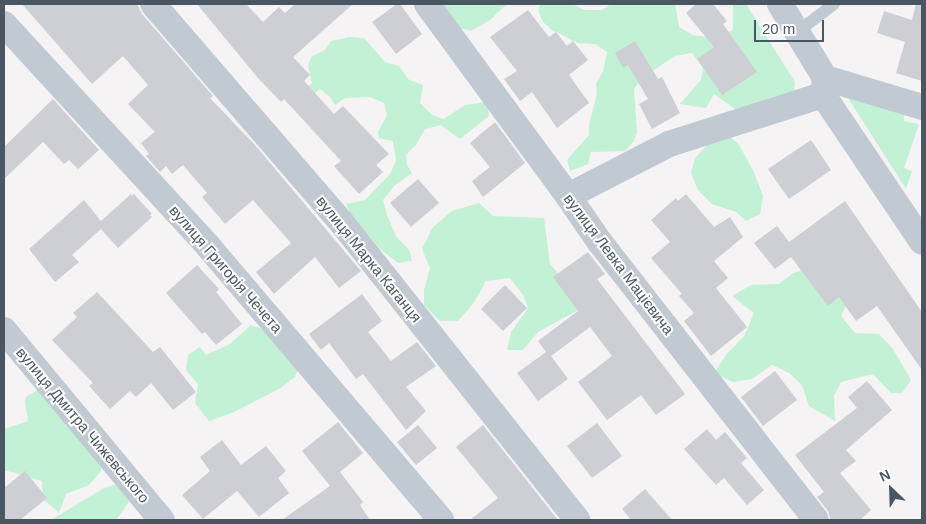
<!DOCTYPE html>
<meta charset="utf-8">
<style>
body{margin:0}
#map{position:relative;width:926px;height:524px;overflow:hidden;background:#f5f3f3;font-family:Arial,sans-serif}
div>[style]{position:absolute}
.green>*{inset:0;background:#c3f1d5}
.building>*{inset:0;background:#cdcfd5}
.service>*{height:12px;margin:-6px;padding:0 6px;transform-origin:6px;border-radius:6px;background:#c1cad2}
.minor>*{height:26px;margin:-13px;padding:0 13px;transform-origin:13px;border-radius:13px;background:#c1cad2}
span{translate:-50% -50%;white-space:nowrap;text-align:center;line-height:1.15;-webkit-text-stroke:4px #fff;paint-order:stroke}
.street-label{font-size:15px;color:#4a5661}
.frame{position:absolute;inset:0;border:5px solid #4a5661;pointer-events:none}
.north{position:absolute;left:866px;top:464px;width:50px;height:50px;-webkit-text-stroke:4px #fff;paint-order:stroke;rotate:336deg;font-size:14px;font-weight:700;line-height:20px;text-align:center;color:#4a5661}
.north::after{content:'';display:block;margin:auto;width:18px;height:22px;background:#4a5661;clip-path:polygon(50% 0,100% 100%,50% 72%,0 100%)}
.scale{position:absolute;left:754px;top:20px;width:70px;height:22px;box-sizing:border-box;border:2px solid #4a5661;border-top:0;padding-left:6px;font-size:15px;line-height:18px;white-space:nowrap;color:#4a5661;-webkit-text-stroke:4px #fff;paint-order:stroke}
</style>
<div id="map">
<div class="green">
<div style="clip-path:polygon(441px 4px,507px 4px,490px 20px,471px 31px,456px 27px)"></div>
<div style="clip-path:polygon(541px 4px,572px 4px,585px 10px,602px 10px,611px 4px,675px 4px,679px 27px,693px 35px,715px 38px,733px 30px,733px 4px,746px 4px,795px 82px,794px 93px,735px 109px,714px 94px,706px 108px,680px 104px,701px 80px,703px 68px,692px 53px,675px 56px,643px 77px,634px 89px,637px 132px,634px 141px,625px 151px,591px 152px,588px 164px,570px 171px,567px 160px,589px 135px,589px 124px,597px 94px,596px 83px,603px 72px,607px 52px,595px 44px,578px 43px,552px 30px,543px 22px,538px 10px)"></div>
<div style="clip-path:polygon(349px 37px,364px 38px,385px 62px,399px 66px,409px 80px,423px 85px,420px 103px,432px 115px,444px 119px,465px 105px,487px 102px,489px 116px,460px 139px,441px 125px,425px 129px,416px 145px,406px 155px,407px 165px,412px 173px,394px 186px,383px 200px,387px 215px,396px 236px,409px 250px,412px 261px,398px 263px,380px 249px,351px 215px,346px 204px,365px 200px,390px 174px,396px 161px,393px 141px,379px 138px,378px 132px,387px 115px,384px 103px,370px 97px,345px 98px,335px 105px,330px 97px,320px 89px,307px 99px,296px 95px,312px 83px,308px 66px,311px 57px,325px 50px,331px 41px)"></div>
<div style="clip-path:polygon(848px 98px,904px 115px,904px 121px,919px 124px,904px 168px,912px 171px,906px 189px)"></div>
<div style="clip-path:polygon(731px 137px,739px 145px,753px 170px,763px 196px,760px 214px,746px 221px,736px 212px,712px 204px,698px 190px,691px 173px,695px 158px,711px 141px)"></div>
<div style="clip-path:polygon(479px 203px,493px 216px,544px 218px,550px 264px,558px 273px,590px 281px,589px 304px,538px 332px,523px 350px,507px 350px,511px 332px,528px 308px,523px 295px,510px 278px,486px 281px,475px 301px,458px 321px,440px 321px,424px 305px,424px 290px,430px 268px,422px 249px,433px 227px,452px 211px)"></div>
<div style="clip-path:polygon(807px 269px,851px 295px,841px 316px,855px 333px,879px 334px,893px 349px,911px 380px,902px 393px,891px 393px,873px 374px,841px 382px,834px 396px,835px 421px,809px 406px,802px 385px,789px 373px,772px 365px,752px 379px,733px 382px,714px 373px,726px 355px,744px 336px,754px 313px,732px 296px,751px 285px,779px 284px,793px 273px)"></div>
<div style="clip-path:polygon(251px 325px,273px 333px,301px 362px,295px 377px,279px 389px,232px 413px,209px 421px,195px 403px,198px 384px,186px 370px,188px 355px,200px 347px,206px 355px,230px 344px)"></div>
<div style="clip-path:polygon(39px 389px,87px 444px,102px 470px,89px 485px,66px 494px,59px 513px,43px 499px,42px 481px,4px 470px,4px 429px,28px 421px,25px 402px,26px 397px)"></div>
<div style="clip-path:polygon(122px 483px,129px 502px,116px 520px,51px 520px,104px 488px)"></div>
</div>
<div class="building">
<div style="clip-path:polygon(22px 4px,137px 4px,142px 14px,213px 96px,210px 98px,255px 145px,361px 271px,339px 288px,315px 257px,274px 294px,256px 272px,291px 243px,253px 200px,225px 224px,202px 197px,207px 193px,183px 165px,172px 174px,166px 166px,160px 172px,146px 156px,149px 154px,141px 143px,155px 132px,128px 104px,148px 85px,123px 56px,92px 84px)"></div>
<div style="clip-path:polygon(197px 4px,246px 4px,263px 22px,279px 7px,285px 13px,295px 4px,353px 4px,293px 57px,310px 75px,304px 81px,334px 114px,343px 106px,389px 154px,376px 165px,383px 172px,359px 194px,334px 166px,341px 161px,284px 99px,281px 102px,257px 77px)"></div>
<div style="clip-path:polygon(397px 4px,400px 4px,422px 34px,396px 54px,372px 22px)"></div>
<div style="clip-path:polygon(696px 4px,713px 4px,727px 21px,723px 24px,757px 72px,722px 95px,697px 59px,714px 47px,686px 13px)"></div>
<div style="clip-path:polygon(916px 4px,922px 4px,922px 81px,896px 73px,905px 42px,877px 33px,884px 11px,912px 20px)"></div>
<div style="clip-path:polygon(528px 10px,549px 37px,556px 32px,567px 46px,573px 41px,588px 60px,569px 75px,589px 103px,557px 128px,532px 92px,520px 101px,504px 79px,517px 71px,490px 37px)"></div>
<div style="clip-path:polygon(635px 41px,658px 79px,662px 77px,680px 113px,652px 129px,639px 104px,648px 99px,628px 65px,623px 68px,615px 53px)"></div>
<div style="clip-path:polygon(53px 99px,99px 150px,78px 169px,69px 160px,64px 164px,43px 142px,4px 179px,4px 147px)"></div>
<div style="clip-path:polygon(495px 122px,525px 163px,483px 197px,472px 181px,490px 167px,470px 143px)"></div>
<div style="clip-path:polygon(811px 140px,831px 170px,789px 199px,768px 169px)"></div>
<div style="clip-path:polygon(418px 179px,439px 203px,411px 227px,390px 203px)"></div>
<div style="clip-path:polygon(131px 194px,132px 196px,134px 194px,152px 214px,150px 215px,152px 217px,118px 248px,101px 229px,72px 255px,79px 262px,55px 282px,29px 249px,84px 200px,101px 221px)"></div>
<div style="clip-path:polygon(686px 194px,714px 227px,730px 217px,743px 237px,714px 261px,728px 278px,716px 288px,747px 327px,711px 356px,684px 321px,694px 313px,679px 296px,682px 294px,651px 258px,670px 242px,651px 220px,676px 198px,678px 201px)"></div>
<div style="clip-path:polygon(845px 201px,922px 312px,922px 370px,877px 306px,856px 321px,839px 297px,828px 306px,791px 257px,775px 269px,754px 243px,777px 226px,789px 242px)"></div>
<div style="clip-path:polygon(588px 252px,605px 274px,597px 279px,685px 394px,656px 415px,641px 395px,607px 420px,578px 382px,612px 356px,590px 327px,551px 356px,568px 379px,538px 401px,517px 373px,546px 352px,538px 341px,578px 311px,553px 277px)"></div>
<div style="clip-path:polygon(197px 265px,219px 289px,216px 292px,242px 324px,216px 345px,205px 332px,202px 334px,166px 293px)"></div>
<div style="clip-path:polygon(505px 285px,527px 308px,503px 331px,481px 309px)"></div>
<div style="clip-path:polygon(97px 292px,153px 352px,160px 347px,196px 392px,173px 410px,151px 383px,136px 397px,130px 391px,110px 409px,89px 386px,93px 383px,52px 340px,77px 317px,73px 313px)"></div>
<div style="clip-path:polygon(362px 294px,382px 321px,368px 332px,391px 361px,417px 342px,436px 366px,406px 387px,426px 411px,406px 430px,363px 374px,356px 379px,329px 343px,321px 350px,309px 334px)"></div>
<div style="clip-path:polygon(775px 371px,797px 400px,763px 426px,741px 397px)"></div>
<div style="clip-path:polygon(867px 381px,892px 410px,846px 450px,856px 461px,840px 473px,871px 510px,860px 520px,831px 520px,828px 511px,817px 497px,824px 492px,795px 455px,857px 408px,848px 397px)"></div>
<div style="clip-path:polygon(338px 422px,363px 453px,340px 472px,363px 502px,360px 505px,370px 520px,282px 520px,330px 486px,302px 451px)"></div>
<div style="clip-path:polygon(597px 423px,622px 456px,592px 478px,567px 446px)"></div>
<div style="clip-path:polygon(418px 425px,437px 448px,416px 465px,397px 442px)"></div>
<div style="clip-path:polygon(483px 425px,558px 520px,470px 520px,498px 498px,456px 447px)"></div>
<div style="clip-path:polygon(707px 429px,716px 440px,725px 432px,747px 458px,741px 463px,764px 490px,747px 505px,724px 478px,716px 485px,684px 449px)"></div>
<div style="clip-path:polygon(222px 440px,241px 465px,266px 446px,286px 471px,278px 478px,289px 493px,259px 517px,237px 491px,203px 519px,182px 495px,210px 471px,200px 457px)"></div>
<div style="clip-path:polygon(25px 471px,47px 498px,20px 520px,4px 520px,4px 488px)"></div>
<div style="clip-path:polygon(645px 489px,672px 520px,631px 520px,622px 509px)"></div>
</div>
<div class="service">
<div style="left:797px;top:32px;width:46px;rotate:-37.1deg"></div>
</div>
<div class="minor">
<div style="left:153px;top:4px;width:289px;rotate:49.2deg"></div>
<div style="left:342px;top:223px;width:379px;rotate:51.6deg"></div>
<div style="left:427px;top:4px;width:238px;rotate:53.7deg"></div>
<div style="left:568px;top:196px;width:55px;rotate:55.4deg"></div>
<div style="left:599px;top:241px;width:353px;rotate:52.1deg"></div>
<div style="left:780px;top:4px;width:87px;rotate:58.7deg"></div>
<div style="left:825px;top:78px;width:17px;rotate:97deg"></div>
<div style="left:823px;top:95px;width:177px;rotate:56deg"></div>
<div style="left:4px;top:24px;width:301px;rotate:47.4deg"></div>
<div style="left:208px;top:246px;width:360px;rotate:49.6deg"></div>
<div style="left:825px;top:78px;width:101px;rotate:16.6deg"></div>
<div style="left:568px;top:196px;width:114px;rotate:-27.2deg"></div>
<div style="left:669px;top:144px;width:162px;rotate:-17.7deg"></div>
<div style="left:4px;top:330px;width:247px;rotate:50.3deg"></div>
</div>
<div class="street-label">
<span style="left:369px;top:259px;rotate:51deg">вулиця Марка Каганця</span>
<span style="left:619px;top:264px;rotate:53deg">вулиця Левка Мацієвича</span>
<span style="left:226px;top:269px;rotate:49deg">вулиця Григорія Чечета</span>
<span style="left:83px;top:425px;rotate:50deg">вулиця Дмитра Чижевського</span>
</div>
<div class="frame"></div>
<div class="north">N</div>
<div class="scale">20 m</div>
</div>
